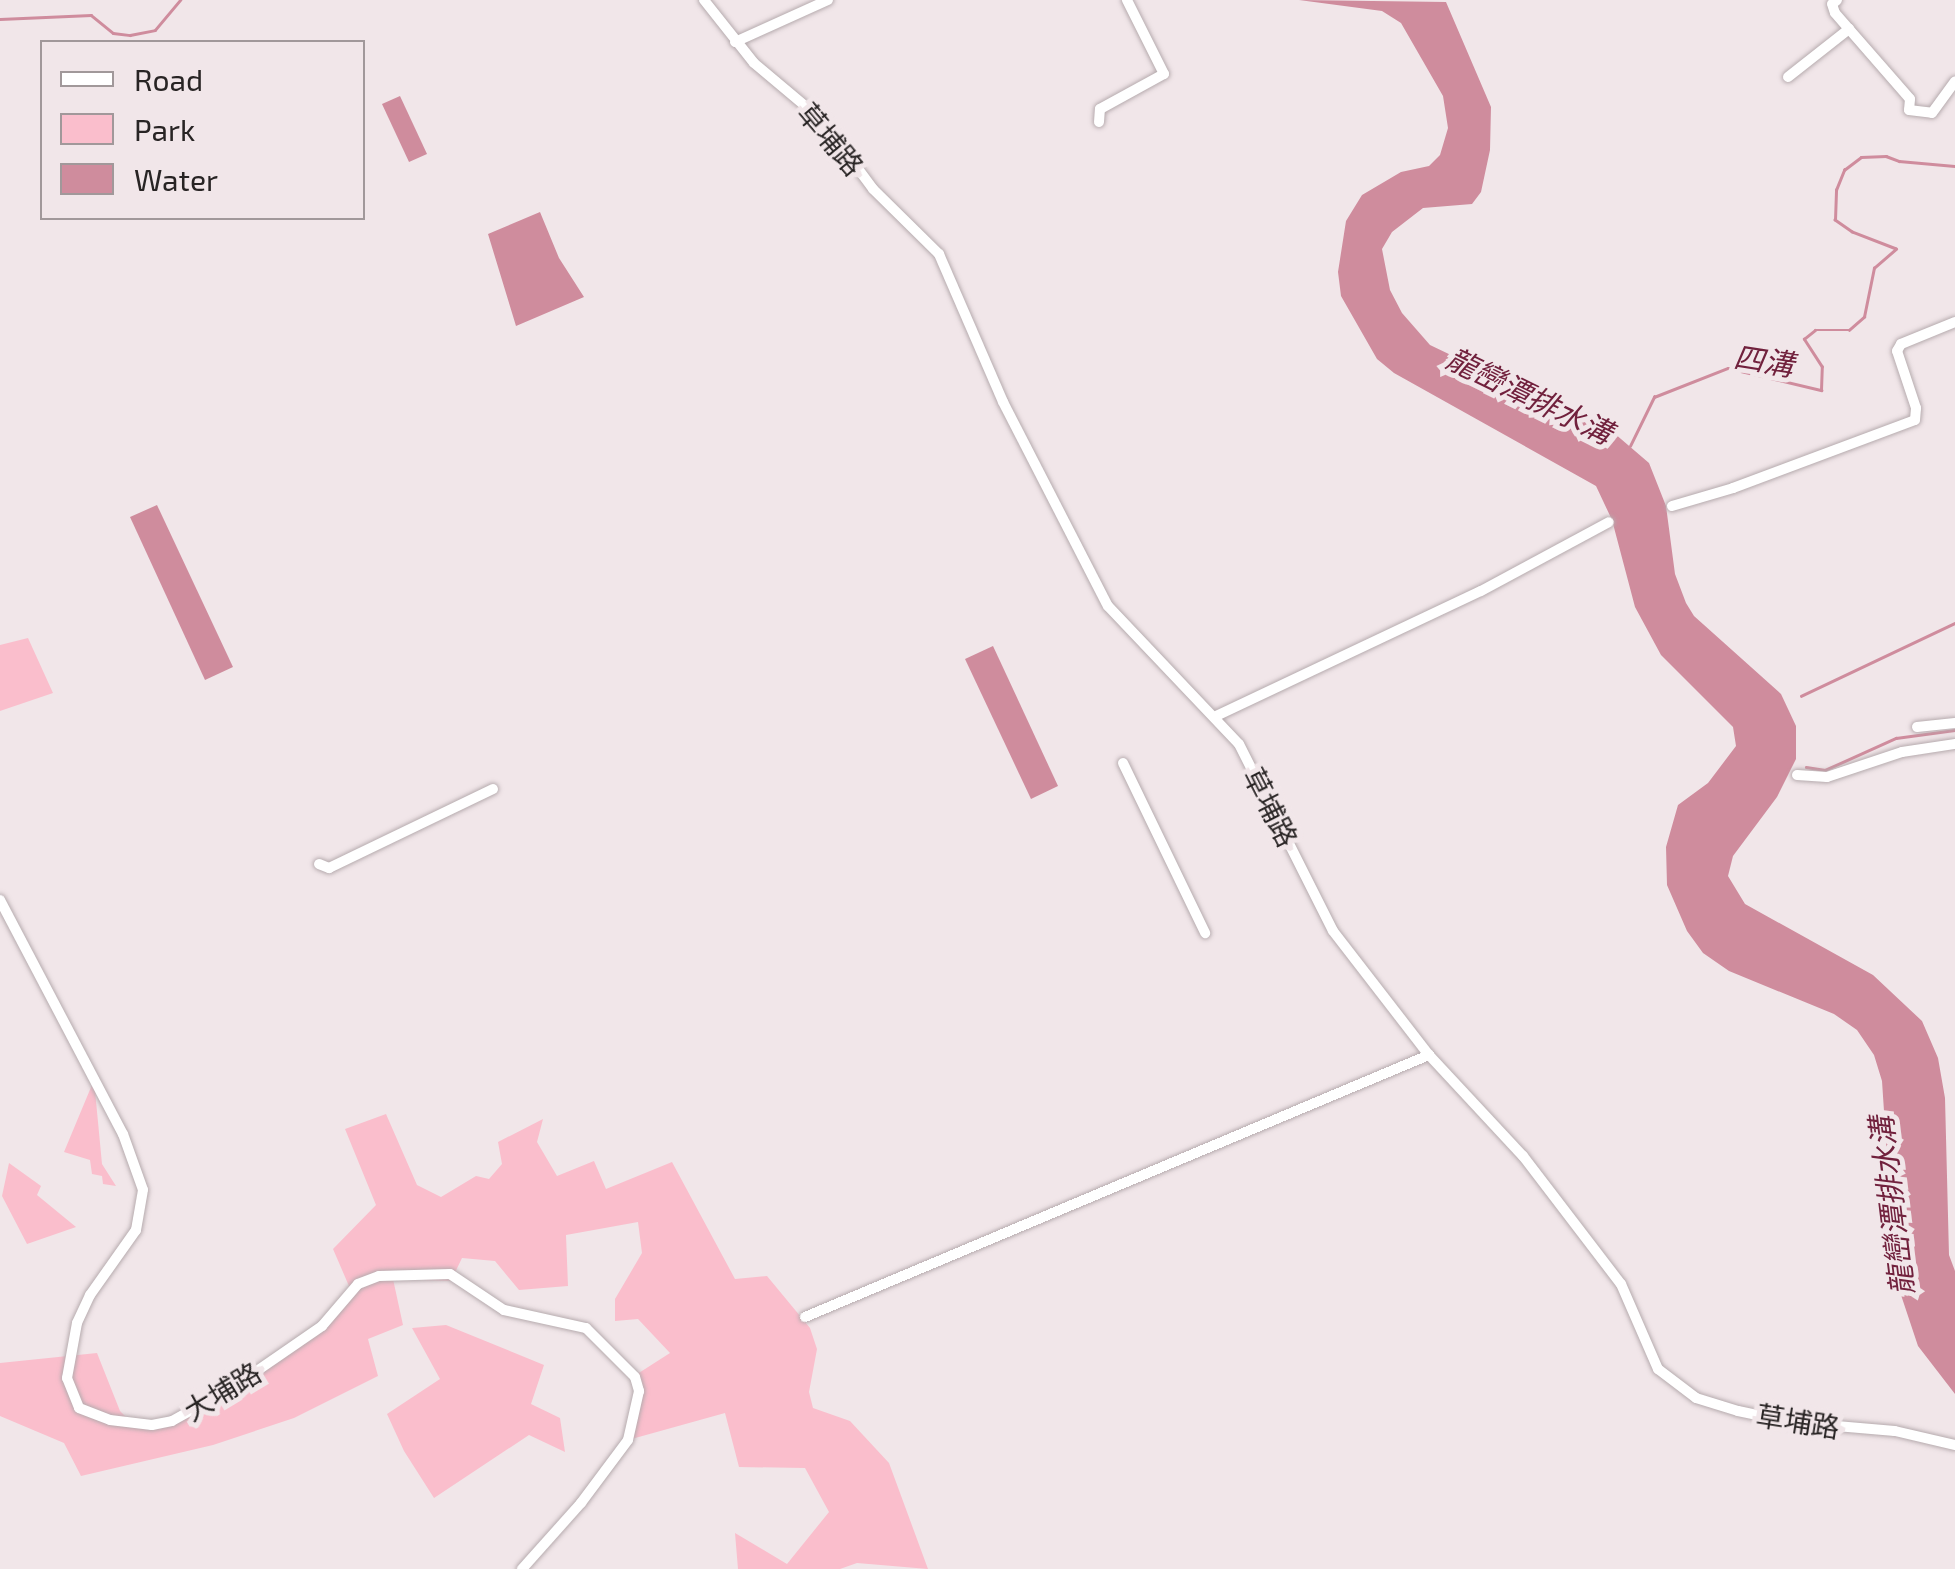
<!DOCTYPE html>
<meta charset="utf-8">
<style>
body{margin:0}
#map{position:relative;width:1955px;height:1569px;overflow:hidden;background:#f1e6e9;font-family:"Exo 2","Noto Sans TC",sans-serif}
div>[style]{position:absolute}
.green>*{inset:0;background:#fabecc}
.water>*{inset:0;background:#cf8c9d}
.stream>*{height:2.5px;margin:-1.25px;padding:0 1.25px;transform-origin:1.25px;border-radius:1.25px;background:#cf8c9d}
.roads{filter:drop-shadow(0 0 2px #b6abae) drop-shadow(0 0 2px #b6abae)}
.minor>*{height:10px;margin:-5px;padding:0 5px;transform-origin:5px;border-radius:5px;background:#fff}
span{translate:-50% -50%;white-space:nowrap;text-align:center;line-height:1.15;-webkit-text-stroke:10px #f1e6e9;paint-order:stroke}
.street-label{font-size:28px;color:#282424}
.water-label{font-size:30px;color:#71213d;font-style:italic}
.legend{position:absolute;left:40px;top:40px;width:325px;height:180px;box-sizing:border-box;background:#f1e6e9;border:2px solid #a1989a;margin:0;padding:12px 18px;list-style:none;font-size:30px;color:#282424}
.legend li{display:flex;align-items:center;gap:20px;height:50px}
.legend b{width:50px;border:2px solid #a1989a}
</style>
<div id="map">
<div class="green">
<div style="clip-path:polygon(28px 638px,53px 693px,0 711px,0 645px)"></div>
<div style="clip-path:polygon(94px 1080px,102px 1164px,116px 1186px,103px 1184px,102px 1176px,92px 1174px,90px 1160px,64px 1152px)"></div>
<div style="clip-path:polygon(386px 1114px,417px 1185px,441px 1197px,476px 1176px,489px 1179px,502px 1164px,498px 1142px,543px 1119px,537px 1142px,557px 1176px,594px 1161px,606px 1189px,672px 1162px,735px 1279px,767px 1276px,810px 1328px,817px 1349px,809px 1392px,813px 1408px,850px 1421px,889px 1463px,928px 1569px,857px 1563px,840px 1569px,738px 1569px,735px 1533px,787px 1564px,829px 1512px,805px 1468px,739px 1467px,725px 1413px,628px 1440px,637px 1394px,631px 1378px,670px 1353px,638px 1319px,615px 1321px,615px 1299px,642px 1253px,638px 1222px,566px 1235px,568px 1286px,519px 1290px,495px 1261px,462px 1258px,451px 1281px,393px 1279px,403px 1325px,368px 1339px,378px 1376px,294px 1418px,213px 1445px,81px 1476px,64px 1443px,0 1416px,0 1363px,97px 1353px,120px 1411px,135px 1426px,165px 1426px,318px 1332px,352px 1293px,333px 1249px,376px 1205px,345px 1129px)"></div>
<div style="clip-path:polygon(9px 1163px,41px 1186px,37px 1195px,76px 1227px,27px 1244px,2px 1196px)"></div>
<div style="clip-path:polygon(446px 1325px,544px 1365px,531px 1404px,560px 1418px,565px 1452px,529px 1435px,434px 1498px,404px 1451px,387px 1414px,440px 1379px,412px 1328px)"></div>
</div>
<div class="water">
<div style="clip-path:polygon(1299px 0,1446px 2px,1491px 107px,1490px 150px,1481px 192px,1472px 204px,1423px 208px,1392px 232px,1382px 249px,1390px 290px,1402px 313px,1430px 345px,1614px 433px,1649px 463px,1666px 506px,1675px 574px,1686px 603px,1694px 616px,1781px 694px,1796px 726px,1796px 759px,1777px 797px,1733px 856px,1728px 876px,1745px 904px,1873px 975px,1922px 1021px,1938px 1058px,1945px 1098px,1949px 1255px,1955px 1271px,1955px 1394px,1918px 1346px,1895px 1277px,1882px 1081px,1874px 1055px,1857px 1030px,1834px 1014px,1729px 971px,1703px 953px,1687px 931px,1667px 885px,1666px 847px,1678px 805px,1708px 783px,1736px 746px,1733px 727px,1661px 655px,1635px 607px,1612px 520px,1596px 486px,1394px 373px,1377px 359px,1341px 296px,1338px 272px,1346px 221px,1362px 195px,1401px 172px,1429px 166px,1440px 155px,1448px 128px,1443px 96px,1401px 23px,1382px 11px)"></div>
<div style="clip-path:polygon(400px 96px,427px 154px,409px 162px,382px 104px)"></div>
<div style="clip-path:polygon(540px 212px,559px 258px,584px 297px,516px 326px,488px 234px)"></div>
<div style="clip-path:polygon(157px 505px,233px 667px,205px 680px,130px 517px)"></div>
<div style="clip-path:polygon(993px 646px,1058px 786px,1031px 799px,965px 659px)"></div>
</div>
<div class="stream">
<div style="left:0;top:19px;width:91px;rotate:-2.5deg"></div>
<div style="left:91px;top:15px;width:28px;rotate:39deg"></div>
<div style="left:113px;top:33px;width:17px;rotate:7deg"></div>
<div style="left:130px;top:35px;width:25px;rotate:-11deg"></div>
<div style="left:155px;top:30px;width:39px;rotate:-50deg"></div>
<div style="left:1630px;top:446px;width:55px;rotate:-63.9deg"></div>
<div style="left:1654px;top:397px;width:79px;rotate:-21.4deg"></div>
<div style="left:1728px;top:368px;width:96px;rotate:13.3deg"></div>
<div style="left:1821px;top:390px;width:23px;rotate:-88deg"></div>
<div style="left:1822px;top:367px;width:33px;rotate:-123deg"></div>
<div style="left:1804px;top:339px;width:14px;rotate:-39deg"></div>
<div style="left:1815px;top:330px;width:34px"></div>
<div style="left:1849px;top:330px;width:20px;rotate:-41deg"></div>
<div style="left:1864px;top:317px;width:50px;rotate:-78.5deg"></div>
<div style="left:1874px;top:268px;width:29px;rotate:-41deg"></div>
<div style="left:1896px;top:249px;width:47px;rotate:-158.9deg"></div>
<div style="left:1852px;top:232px;width:21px;rotate:-145deg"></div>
<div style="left:1835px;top:220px;width:30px;rotate:-88deg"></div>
<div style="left:1836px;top:190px;width:22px;rotate:-68deg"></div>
<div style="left:1844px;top:170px;width:21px;rotate:-37deg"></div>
<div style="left:1861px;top:157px;width:25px;rotate:-2deg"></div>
<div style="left:1886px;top:156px;width:14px;rotate:21deg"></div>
<div style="left:1899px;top:161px;width:56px;rotate:5.1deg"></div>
<div style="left:1801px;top:696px;width:170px;rotate:-25.4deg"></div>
<div style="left:1806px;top:767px;width:19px;rotate:9deg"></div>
<div style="left:1825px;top:770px;width:78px;rotate:-24.3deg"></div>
<div style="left:1896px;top:738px;width:60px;rotate:-7.7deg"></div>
</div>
<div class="roads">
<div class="minor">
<div style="left:704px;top:0;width:80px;rotate:51.6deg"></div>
<div style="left:754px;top:63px;width:89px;rotate:40deg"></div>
<div style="left:822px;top:120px;width:86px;rotate:53.5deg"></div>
<div style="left:873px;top:189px;width:93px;rotate:44.6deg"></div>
<div style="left:939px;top:254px;width:161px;rotate:66.6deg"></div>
<div style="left:1003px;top:402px;width:229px;rotate:62.8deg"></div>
<div style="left:1108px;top:606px;width:190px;rotate:46.5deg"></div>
<div style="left:1239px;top:744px;width:209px;rotate:63.3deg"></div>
<div style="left:1333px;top:931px;width:157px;rotate:52.3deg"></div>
<div style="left:1429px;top:1055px;width:138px;rotate:47.1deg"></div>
<div style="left:1523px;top:1156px;width:161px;rotate:52.6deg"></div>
<div style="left:1621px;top:1284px;width:93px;rotate:66.5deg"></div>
<div style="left:1658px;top:1369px;width:48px;rotate:37.3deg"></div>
<div style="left:1696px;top:1398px;width:44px;rotate:17.2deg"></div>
<div style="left:1738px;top:1411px;width:53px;rotate:11.9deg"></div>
<div style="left:1790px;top:1422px;width:105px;rotate:4.9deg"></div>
<div style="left:1895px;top:1431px;width:62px;rotate:13.1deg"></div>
<div style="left:1837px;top:0;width:6px;rotate:141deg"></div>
<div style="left:1832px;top:4px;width:9px;rotate:72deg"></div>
<div style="left:1835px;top:13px;width:114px;rotate:48.9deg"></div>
<div style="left:1910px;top:99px;width:11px;rotate:95deg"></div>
<div style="left:1909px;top:110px;width:23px;rotate:7deg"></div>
<div style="left:1932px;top:113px;width:39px;rotate:-54deg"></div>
<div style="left:735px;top:42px;width:102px;rotate:-24.3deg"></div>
<div style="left:1788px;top:77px;width:78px;rotate:-38.2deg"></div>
<div style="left:1099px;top:122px;width:13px;rotate:-86deg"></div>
<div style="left:1100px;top:109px;width:73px;rotate:-28.7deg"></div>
<div style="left:1164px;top:74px;width:83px;rotate:-116.6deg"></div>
<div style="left:1672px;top:506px;width:64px;rotate:-16.4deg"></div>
<div style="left:1733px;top:488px;width:194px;rotate:-20.5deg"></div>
<div style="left:1915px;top:420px;width:12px;rotate:-85deg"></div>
<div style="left:1916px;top:408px;width:60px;rotate:-108.4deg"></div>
<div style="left:1897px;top:351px;width:8px;rotate:-60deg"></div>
<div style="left:1901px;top:344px;width:58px;rotate:-22.2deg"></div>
<div style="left:1214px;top:717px;width:295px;rotate:-25.3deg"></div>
<div style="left:1481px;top:591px;width:145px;rotate:-28.3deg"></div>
<div style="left:1917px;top:727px;width:38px;rotate:-6deg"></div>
<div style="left:1123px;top:763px;width:189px;rotate:64.2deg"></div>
<div style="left:1797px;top:775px;width:30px;rotate:4deg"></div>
<div style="left:1827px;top:777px;width:79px;rotate:-18.4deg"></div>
<div style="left:1902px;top:752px;width:54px;rotate:-8.6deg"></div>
<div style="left:319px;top:864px;width:11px;rotate:22deg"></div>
<div style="left:329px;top:868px;width:182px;rotate:-25.7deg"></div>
<div style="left:0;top:900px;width:264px;rotate:62.3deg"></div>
<div style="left:123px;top:1134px;width:59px;rotate:70.3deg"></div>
<div style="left:143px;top:1190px;width:41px;rotate:99.9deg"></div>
<div style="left:136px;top:1230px;width:80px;rotate:125.3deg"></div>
<div style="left:90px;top:1295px;width:31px;rotate:115deg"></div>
<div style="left:77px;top:1323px;width:56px;rotate:100.3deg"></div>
<div style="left:67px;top:1378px;width:32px;rotate:68deg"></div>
<div style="left:79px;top:1408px;width:33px;rotate:21deg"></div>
<div style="left:110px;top:1420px;width:42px;rotate:6.8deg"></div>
<div style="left:152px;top:1425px;width:20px;rotate:-11deg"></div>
<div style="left:172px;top:1421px;width:72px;rotate:-29.1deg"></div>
<div style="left:235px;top:1386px;width:106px;rotate:-34.6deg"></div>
<div style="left:322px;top:1326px;width:55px;rotate:-49.4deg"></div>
<div style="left:358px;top:1284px;width:22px;rotate:-21deg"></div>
<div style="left:379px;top:1276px;width:71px;rotate:-1.6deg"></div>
<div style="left:450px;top:1274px;width:65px;rotate:33.7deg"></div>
<div style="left:504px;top:1310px;width:84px;rotate:12.4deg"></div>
<div style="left:586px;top:1328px;width:69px;rotate:45deg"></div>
<div style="left:635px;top:1377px;width:15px;rotate:74deg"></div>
<div style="left:639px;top:1391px;width:50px;rotate:102.7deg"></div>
<div style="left:628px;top:1440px;width:79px;rotate:126.7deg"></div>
<div style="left:581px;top:1503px;width:89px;rotate:131.8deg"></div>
<div style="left:805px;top:1317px;width:677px;rotate:-22.78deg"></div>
</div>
</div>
<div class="street-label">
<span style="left:831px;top:139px;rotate:50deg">草埔路</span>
<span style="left:1271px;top:807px;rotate:63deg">草埔路</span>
<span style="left:222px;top:1391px;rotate:-31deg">大埔路</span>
<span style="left:1798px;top:1421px;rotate:9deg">草埔路</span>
</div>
<div class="water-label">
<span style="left:1764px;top:360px;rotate:9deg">四溝</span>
<span style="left:1530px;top:395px;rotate:26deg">龍巒潭排水溝</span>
<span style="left:1891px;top:1206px;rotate:-97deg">龍巒潭排水溝</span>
</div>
<ul class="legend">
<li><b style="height:12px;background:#fff"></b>Road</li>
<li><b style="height:28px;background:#fabecc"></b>Park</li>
<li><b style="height:28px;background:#cf8c9d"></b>Water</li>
</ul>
</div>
